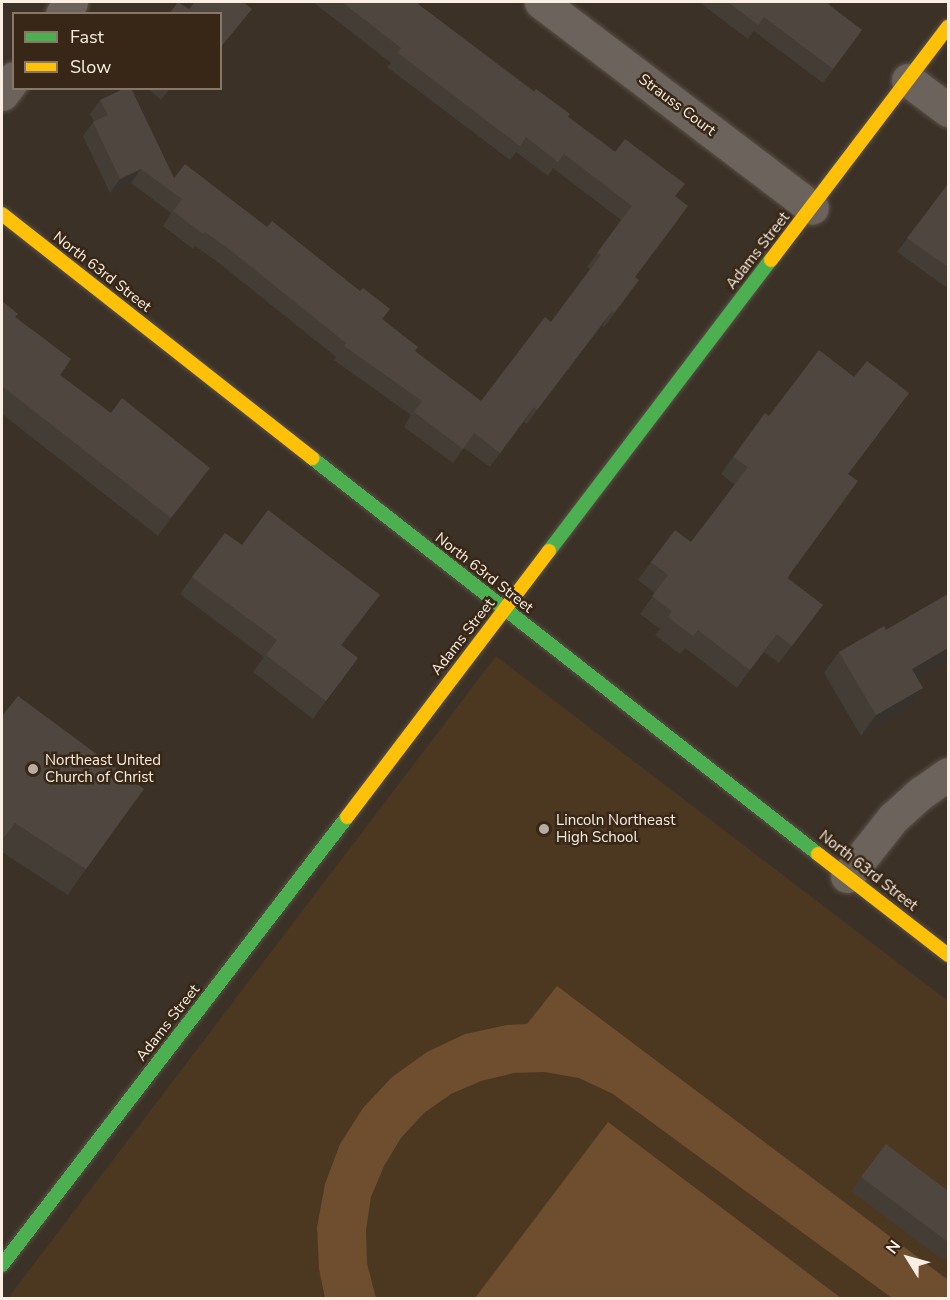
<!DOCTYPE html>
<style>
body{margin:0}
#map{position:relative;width:950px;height:1300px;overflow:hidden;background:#3b3127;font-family:"Nunito Sans",sans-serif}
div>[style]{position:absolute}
.built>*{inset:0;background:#4c3721}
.green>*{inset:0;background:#6e4e2e}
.roads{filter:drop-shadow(0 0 2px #595047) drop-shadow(0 0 2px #595047)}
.street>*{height:33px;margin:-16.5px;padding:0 16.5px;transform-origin:16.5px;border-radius:16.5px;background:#6b635c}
.fast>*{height:14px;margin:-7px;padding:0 7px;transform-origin:7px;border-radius:7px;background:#4caf50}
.slow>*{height:14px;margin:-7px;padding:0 7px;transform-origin:7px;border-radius:7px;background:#ffc107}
.wall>*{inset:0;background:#443d36}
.shaded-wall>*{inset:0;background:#37322c}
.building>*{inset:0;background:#4f473f}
.dots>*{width:16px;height:16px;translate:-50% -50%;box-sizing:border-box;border:3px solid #382716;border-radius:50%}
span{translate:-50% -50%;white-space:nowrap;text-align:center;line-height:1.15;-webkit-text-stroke:5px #382716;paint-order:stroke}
.street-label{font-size:15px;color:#fbefe4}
.poi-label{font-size:15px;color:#fbefe4}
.left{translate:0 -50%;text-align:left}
.frame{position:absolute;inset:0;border:3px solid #fbefe4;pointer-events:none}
.legend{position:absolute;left:12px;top:12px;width:210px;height:78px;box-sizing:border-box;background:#382716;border:2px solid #867768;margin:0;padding:8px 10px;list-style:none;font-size:18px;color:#fbefe4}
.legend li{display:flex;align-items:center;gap:12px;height:30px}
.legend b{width:30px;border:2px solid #867768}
.north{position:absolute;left:878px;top:1228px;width:60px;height:60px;-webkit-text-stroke:4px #382716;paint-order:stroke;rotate:307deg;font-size:16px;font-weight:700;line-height:24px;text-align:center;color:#fbefe4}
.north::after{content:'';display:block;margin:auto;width:21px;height:27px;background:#fbefe4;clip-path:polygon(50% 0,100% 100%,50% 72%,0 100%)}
</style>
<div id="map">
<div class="built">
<div style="clip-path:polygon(496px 656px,948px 1001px,948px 1298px,8px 1298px)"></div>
</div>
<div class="green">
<div style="clip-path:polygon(557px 986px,948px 1280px,948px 1298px,892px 1298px,613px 1094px,579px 1078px,545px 1072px,514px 1073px,481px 1081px,451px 1094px,424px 1113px,401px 1138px,384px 1166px,371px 1197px,366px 1230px,367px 1263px,376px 1298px,325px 1298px,319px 1269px,317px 1227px,325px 1184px,340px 1144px,363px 1108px,392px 1077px,427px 1052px,465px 1034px,507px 1025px,527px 1024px)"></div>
<div style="clip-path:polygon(608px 1122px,841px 1298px,475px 1298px)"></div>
</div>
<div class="roads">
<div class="street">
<div style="left:541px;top:2px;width:340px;rotate:37.2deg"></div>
<div style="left:62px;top:14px;width:15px;rotate:-53deg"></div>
<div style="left:908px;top:80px;width:50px;rotate:36.9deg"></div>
<div style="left:2px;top:94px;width:20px;rotate:-53deg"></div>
<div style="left:847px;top:876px;width:74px;rotate:-51.6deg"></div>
<div style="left:893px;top:818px;width:38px;rotate:-42deg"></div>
<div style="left:921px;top:793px;width:33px;rotate:-35deg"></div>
</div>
<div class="fast">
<div style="left:312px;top:458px;width:643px;rotate:38.05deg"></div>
<div style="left:549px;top:551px;width:366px;rotate:-52.7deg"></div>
<div style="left:2px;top:1265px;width:565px;rotate:-52.4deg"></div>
</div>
<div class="slow">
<div style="left:2px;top:214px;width:395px;rotate:38.2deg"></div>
<div style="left:771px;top:260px;width:293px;rotate:-52.8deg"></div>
<div style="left:347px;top:817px;width:334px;rotate:-52.8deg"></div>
<div style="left:818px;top:854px;width:165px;rotate:37.8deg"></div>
</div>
</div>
<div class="wall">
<div style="clip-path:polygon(313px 2px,420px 2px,418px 4px,676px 197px,678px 220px,635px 277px,629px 294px,604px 327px,602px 326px,527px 424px,524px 422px,490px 467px,464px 448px,453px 463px,404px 427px,411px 415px,334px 360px,336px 357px,219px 263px,195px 246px,193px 249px,163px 226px,171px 213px,131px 183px,110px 193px,83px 136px,94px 121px,90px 114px,100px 100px,174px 178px,383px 319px,415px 352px,481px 401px,551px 322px,590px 269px,587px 267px,621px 220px,553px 168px,548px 176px,516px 152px,510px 160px,387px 67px,391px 63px)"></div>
<div style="clip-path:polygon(699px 2px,831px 2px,829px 5px,862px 30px,823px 83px,754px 31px,748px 39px)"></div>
<div style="clip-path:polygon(147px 88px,170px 88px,161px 100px)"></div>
<div style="clip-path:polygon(948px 184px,948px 284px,946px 287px,897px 252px)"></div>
<div style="clip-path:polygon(2px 301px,15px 317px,71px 359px,60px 375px,197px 486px,158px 536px,2px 414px)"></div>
<div style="clip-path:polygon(854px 377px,909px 393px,848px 474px,788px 578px,823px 605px,779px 663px,764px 652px,737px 688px,685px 648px,680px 654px,655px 635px,660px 629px,640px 614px,655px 593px,638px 580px,651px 562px,691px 542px,735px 485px,721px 474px,733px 457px,769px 416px)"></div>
<div style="clip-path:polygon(242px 545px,367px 613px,342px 646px,358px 658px,313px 719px,253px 672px,264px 657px,180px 594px,192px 577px)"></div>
<div style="clip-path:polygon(948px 594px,948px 665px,941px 664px,917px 678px,909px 708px,861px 736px,824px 673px,839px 652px,886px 630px)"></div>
<div style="clip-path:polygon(2px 716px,144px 789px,68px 895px,2px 852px)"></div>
<div style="clip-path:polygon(861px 1177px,948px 1191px,948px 1253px,943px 1260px,851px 1191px)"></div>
</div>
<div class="shaded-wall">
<div style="clip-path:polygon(141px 169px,131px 183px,110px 193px,120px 179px)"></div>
<div style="clip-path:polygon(612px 311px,602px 326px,527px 424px,537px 410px)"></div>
<div style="clip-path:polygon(909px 393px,896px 411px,835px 492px,848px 474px)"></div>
<div style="clip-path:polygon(534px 407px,524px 422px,490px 467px,500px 453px)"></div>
<div style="clip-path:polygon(210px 468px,197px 486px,158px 536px,171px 518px)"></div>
<div style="clip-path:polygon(380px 595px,367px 613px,329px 663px,341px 645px)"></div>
<div style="clip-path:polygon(823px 605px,811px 623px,779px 663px,792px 646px)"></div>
<div style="clip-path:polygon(777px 634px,764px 652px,737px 688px,750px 670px)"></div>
<div style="clip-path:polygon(948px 648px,948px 665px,941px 664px,898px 689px,912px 669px)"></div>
<div style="clip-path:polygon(358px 658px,346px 676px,313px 719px,326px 701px)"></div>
<div style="clip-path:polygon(923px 688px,909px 708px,861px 736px,876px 715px)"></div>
<div style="clip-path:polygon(144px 789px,126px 815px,68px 895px,86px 869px)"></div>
</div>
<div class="building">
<div style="clip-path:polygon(178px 2px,189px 9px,195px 2px,243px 2px,252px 9px,220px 48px,220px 14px,169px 14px)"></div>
<div style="clip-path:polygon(342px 2px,420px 2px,418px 4px,534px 92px,536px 89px,570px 114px,568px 117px,615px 152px,625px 139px,685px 184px,675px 196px,688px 206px,635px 277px,639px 280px,614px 313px,612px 311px,537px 410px,534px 407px,500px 453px,474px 433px,463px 449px,414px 412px,422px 401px,344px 346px,346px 343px,229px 249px,205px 232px,203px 234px,173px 211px,182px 199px,141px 169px,120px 179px,93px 122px,108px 115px,100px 100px,125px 88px,131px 88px,174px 178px,185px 164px,267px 227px,272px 221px,360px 291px,363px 288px,390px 309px,382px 319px,418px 347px,415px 351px,481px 401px,545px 317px,551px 322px,601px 255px,597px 253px,632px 206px,564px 154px,558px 162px,526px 137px,520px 146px,398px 53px,401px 48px)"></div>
<div style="clip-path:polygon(728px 2px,830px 2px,828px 4px,862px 30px,833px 69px,764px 17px,758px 25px)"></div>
<div style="clip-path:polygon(948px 184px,948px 267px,907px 238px)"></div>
<div style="clip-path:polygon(2px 301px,18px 314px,15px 317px,71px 359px,60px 375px,111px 413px,122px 398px,210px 468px,171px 518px,2px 386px)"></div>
<div style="clip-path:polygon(819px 350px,854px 377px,867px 361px,909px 393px,848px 474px,858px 481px,787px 578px,823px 605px,792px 646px,777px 634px,750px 670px,698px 630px,693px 636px,668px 617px,672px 611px,652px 596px,668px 575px,651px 562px,675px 530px,691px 542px,748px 467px,733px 457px,765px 413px,769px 416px)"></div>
<div style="clip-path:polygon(268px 510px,380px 595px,341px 645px,358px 658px,326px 701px,266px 655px,277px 640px,192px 577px,225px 533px,242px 545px)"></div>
<div style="clip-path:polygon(948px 594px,948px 648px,912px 669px,923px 688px,876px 715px,839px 652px,884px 626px,886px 630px)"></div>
<div style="clip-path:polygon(18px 696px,144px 789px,86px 869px,15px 823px,2px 840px,2px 716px)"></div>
<div style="clip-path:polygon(886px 1144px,948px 1191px,948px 1242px,861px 1177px)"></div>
</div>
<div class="dots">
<div style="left:33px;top:769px;background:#b8aca2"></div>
<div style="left:544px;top:829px;background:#b8aca2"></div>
</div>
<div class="street-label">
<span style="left:677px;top:105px;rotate:37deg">Strauss Court</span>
<span style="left:758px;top:251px;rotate:-52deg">Adams Street</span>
<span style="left:102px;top:272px;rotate:38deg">North 63rd Street</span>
<span style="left:484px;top:573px;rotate:38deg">North 63rd Street</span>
<span style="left:463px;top:637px;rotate:-52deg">Adams Street</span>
<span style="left:868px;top:871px;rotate:38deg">North 63rd Street</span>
<span style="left:168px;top:1023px;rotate:-52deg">Adams Street</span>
</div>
<div class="poi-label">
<span class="left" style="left:45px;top:769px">Northeast United<br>Church of Christ</span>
<span class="left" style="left:556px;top:829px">Lincoln Northeast<br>High School</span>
</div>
<div class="frame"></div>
<ul class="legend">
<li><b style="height:8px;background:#4caf50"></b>Fast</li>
<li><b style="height:8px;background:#ffc107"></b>Slow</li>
</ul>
<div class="north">N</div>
</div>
